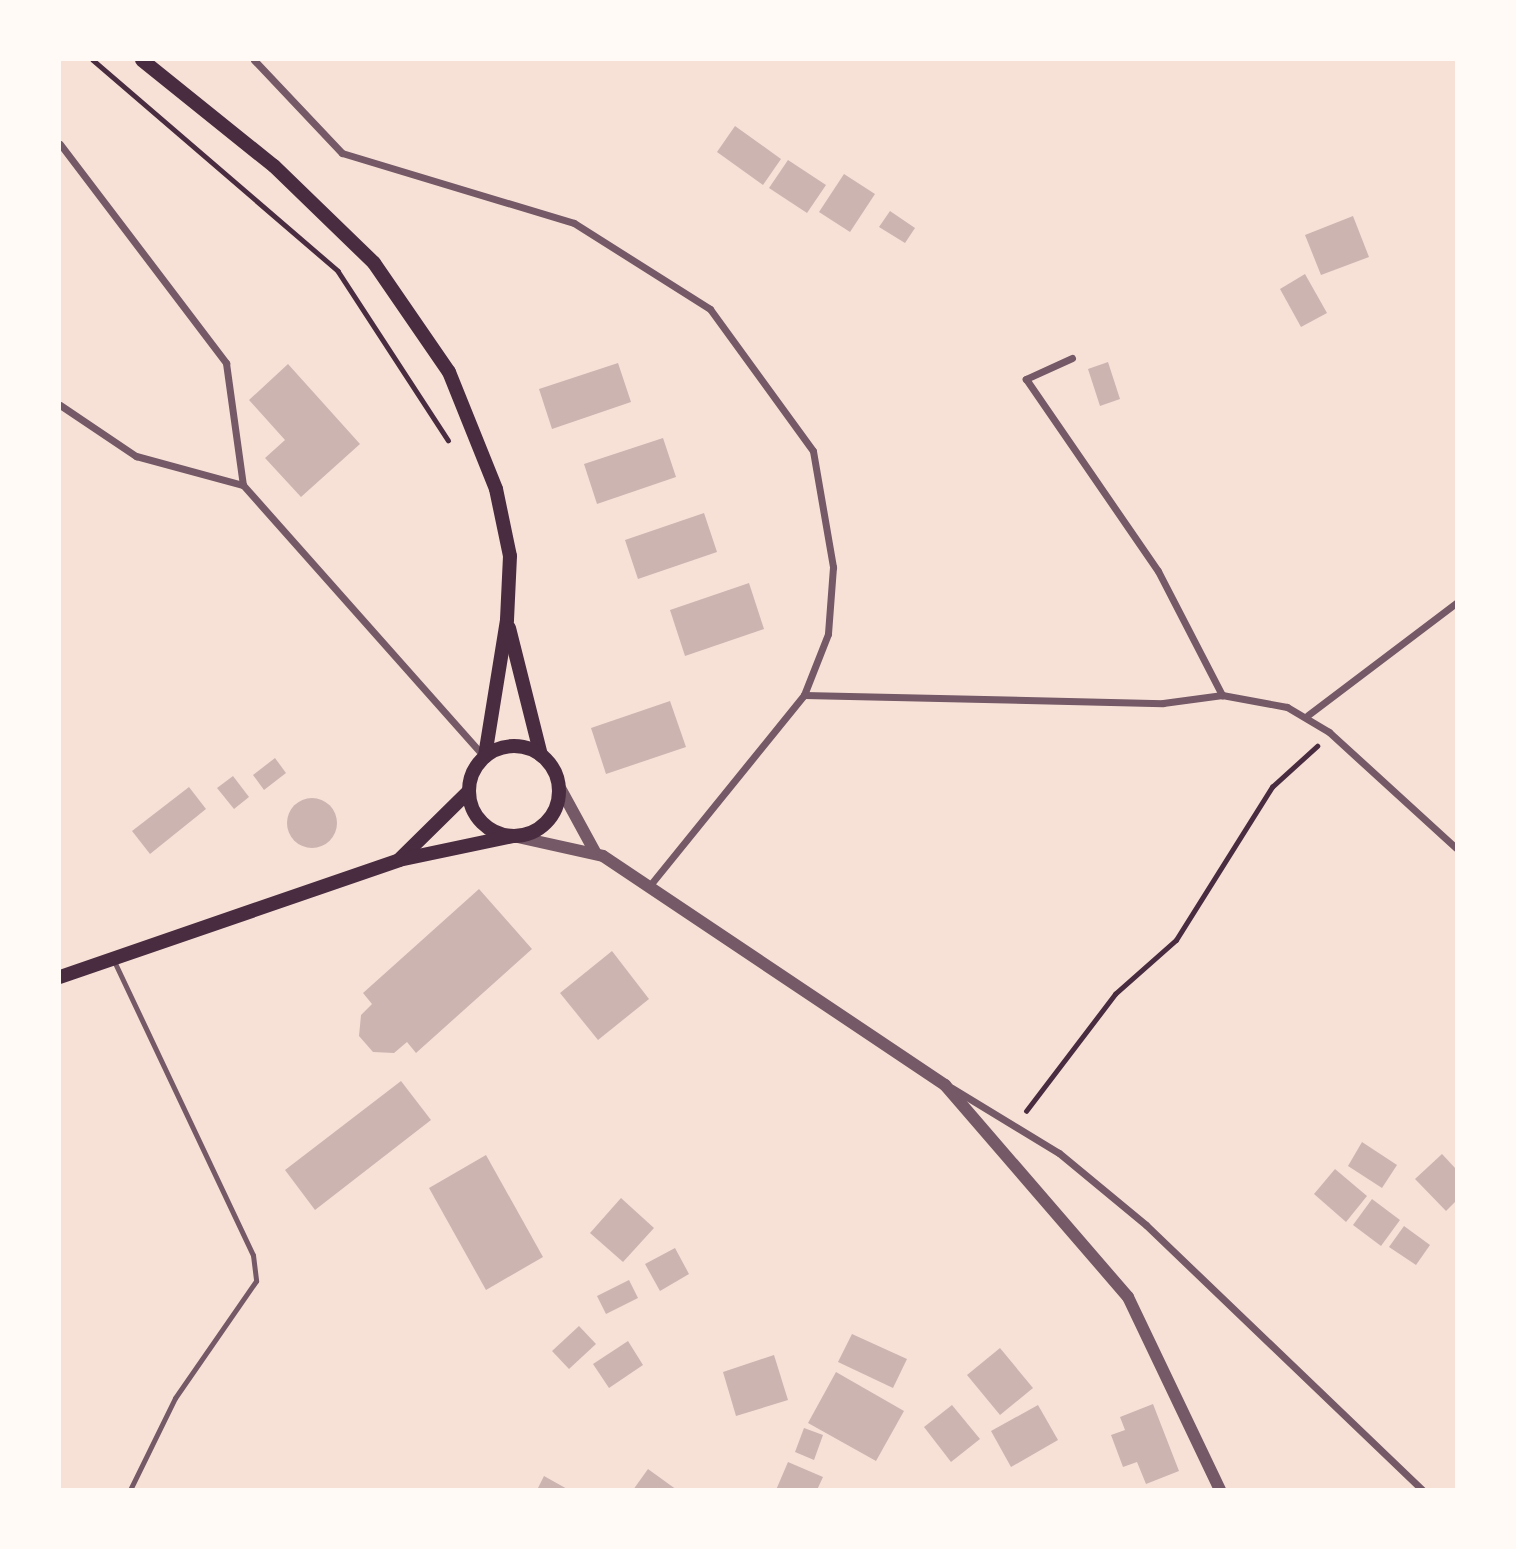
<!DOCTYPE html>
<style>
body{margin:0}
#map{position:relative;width:1516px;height:1549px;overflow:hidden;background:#f7e1d7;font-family:"PT Sans",sans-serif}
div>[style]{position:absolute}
.building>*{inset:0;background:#ccb4b1}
.round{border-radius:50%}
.path>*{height:4.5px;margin:-2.25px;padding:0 2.25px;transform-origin:2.25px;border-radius:2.25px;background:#4a2c40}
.service>*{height:5px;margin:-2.5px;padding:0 2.5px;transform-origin:2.5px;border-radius:2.5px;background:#755966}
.minor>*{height:7px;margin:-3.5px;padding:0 3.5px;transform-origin:3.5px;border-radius:3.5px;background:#755966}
.tertiary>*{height:12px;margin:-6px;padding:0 6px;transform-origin:6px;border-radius:6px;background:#755966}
.secondary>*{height:14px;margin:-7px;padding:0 7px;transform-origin:7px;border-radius:7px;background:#4a2c40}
.secondary>.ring{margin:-7px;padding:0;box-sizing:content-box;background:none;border:14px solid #4a2c40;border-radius:50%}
span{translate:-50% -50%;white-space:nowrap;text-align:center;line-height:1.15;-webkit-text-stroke:7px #fffaf5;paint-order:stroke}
.frame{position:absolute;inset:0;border:61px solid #fffaf5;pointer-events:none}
</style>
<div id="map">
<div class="building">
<div style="clip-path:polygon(735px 126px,781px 159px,763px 185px,717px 152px)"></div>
<div style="clip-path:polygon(788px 160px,826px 185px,807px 213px,769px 188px)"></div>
<div style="clip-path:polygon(844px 174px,875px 194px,850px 232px,819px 212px)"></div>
<div style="clip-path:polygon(890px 211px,915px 228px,905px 243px,879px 227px)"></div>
<div style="clip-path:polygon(1353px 216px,1369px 257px,1321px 275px,1305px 235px)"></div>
<div style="clip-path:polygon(1305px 274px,1327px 313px,1301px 327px,1280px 289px)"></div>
<div style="clip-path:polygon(1108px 362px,1120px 399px,1100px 406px,1088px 369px)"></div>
<div style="clip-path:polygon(618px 363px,631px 402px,552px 429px,539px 389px)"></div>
<div style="clip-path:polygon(288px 364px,360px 444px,301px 497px,265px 458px,285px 440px,249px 400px)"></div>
<div style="clip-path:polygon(663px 438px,676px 477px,597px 504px,584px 464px)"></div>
<div style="clip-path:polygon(704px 513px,717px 552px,638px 579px,625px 540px)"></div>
<div style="clip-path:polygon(749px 583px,764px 629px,685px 656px,670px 610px)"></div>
<div style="clip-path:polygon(670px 701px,686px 747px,606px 774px,591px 728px)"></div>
<div style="clip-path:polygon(275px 758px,286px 773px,264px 790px,253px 775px)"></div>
<div style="clip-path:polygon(233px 776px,249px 797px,234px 809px,217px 788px)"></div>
<div style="clip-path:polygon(189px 787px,206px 809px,150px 854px,132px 831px)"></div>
<div class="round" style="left:287px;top:798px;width:50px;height:50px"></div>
<div style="clip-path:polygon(479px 889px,532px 949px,416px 1053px,407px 1042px,394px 1053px,373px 1052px,359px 1036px,361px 1015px,372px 1004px,363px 993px)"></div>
<div style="clip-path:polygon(612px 951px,649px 999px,598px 1040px,560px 993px)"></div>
<div style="clip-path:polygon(401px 1081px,431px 1120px,315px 1210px,285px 1170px)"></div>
<div style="clip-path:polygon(1362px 1142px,1397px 1165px,1382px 1188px,1348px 1166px)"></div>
<div style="clip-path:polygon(1442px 1154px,1456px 1169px,1456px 1201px,1446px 1211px,1415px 1179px)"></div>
<div style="clip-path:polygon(486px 1155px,543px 1257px,486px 1290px,429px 1188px)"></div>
<div style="clip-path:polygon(1335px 1169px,1367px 1196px,1346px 1222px,1314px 1194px)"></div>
<div style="clip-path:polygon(621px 1198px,654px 1228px,623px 1262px,590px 1233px)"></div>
<div style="clip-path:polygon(1372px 1199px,1400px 1220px,1381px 1246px,1353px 1225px)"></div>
<div style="clip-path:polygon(1404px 1226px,1430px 1245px,1416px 1265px,1389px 1247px)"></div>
<div style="clip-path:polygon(675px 1248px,689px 1274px,660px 1291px,645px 1264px)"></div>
<div style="clip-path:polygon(629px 1280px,638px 1298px,606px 1314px,597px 1296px)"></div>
<div style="clip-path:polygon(579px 1326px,596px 1344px,569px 1369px,552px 1351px)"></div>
<div style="clip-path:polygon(852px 1334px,907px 1359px,893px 1388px,838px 1362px)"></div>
<div style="clip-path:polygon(628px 1341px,643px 1365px,609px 1388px,593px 1364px)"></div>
<div style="clip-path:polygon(1000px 1348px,1033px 1388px,1000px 1415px,967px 1375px)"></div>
<div style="clip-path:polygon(774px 1355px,788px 1400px,736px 1416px,723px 1372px)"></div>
<div style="clip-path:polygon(836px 1372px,904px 1411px,876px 1461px,808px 1423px)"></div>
<div style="clip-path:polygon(1153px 1404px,1179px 1471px,1146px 1484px,1137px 1462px,1123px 1467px,1111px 1435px,1125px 1430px,1120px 1417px)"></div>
<div style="clip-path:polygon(952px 1405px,980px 1439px,951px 1462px,924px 1427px)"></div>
<div style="clip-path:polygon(1038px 1405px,1058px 1440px,1011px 1467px,991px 1431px)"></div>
<div style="clip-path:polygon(804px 1428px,823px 1435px,814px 1460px,795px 1452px)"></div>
<div style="clip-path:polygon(788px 1462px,823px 1477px,817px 1490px,776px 1490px)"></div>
<div style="clip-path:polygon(648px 1469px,677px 1490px,633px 1490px)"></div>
<div style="clip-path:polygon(544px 1476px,569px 1490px,537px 1490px)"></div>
</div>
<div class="path">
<div style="left:93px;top:60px;width:323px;rotate:40.7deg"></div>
<div style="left:338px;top:271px;width:202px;rotate:56.9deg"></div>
<div style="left:1026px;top:1111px;width:147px;rotate:-52.7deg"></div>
<div style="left:1115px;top:994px;width:81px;rotate:-41.5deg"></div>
<div style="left:1176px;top:940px;width:181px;rotate:-57.9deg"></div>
<div style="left:1272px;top:787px;width:61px;rotate:-42.3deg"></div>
</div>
<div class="service">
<div style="left:114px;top:961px;width:325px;rotate:64.7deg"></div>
<div style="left:253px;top:1255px;width:26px;rotate:83deg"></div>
<div style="left:256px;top:1281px;width:142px;rotate:124.7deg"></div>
<div style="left:175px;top:1398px;width:102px;rotate:116.1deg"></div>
</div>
<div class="minor">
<div style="left:254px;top:60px;width:128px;rotate:46.6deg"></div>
<div style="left:342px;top:153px;width:242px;rotate:16.8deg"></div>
<div style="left:574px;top:223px;width:161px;rotate:32.3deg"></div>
<div style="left:710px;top:309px;width:175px;rotate:54deg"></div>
<div style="left:813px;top:451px;width:118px;rotate:80.2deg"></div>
<div style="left:833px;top:567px;width:67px;rotate:94.3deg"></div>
<div style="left:828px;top:634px;width:66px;rotate:111.5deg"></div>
<div style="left:804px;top:695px;width:243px;rotate:129deg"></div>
<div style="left:60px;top:144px;width:275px;rotate:52.8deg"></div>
<div style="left:226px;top:363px;width:123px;rotate:82.1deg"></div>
<div style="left:1072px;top:358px;width:51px;rotate:155.5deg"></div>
<div style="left:1026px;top:379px;width:233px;rotate:55.5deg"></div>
<div style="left:1158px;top:571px;width:140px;rotate:62.7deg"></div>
<div style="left:60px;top:405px;width:92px;rotate:33.9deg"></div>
<div style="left:136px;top:456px;width:111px;rotate:15.2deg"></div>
<div style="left:243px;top:485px;width:363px;rotate:48.4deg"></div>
<div style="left:804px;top:695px;width:359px;rotate:1.3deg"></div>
<div style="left:1163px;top:703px;width:60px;rotate:-7.7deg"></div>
<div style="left:1222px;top:695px;width:66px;rotate:10.5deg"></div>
<div style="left:1287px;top:707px;width:49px;rotate:30.8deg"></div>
<div style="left:1329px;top:732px;width:172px;rotate:42.4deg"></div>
<div style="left:1308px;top:715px;width:186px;rotate:-37.1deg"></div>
<div style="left:952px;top:1088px;width:125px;rotate:31.3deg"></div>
<div style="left:1059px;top:1153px;width:113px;rotate:39.6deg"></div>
<div style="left:1146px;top:1225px;width:383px;rotate:43.8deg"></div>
</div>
<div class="tertiary">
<div style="left:559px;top:786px;width:75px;rotate:61.4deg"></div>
<div style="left:513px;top:836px;width:92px;rotate:12.5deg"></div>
<div style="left:603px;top:856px;width:412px;rotate:33.8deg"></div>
<div style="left:945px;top:1085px;width:280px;rotate:49.2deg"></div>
<div style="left:1128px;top:1297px;width:214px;rotate:64.5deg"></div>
</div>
<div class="secondary">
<div style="left:142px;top:60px;width:169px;rotate:38.8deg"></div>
<div style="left:274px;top:166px;width:139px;rotate:44.1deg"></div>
<div style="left:374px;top:263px;width:132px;rotate:55.5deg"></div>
<div style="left:449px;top:372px;width:126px;rotate:68.1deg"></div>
<div style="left:496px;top:489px;width:68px;rotate:78.2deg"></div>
<div style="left:510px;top:556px;width:64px;rotate:92.7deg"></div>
<div style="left:507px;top:620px;width:138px;rotate:99.2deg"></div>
<div style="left:509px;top:628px;width:131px;rotate:75.9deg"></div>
<div class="ring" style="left:469px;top:746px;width:76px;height:76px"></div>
<div style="left:400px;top:859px;width:97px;rotate:-44.6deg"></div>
<div style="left:60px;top:977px;width:359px;rotate:-19deg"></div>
<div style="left:399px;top:860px;width:116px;rotate:-11.9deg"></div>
</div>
<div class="frame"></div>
</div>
